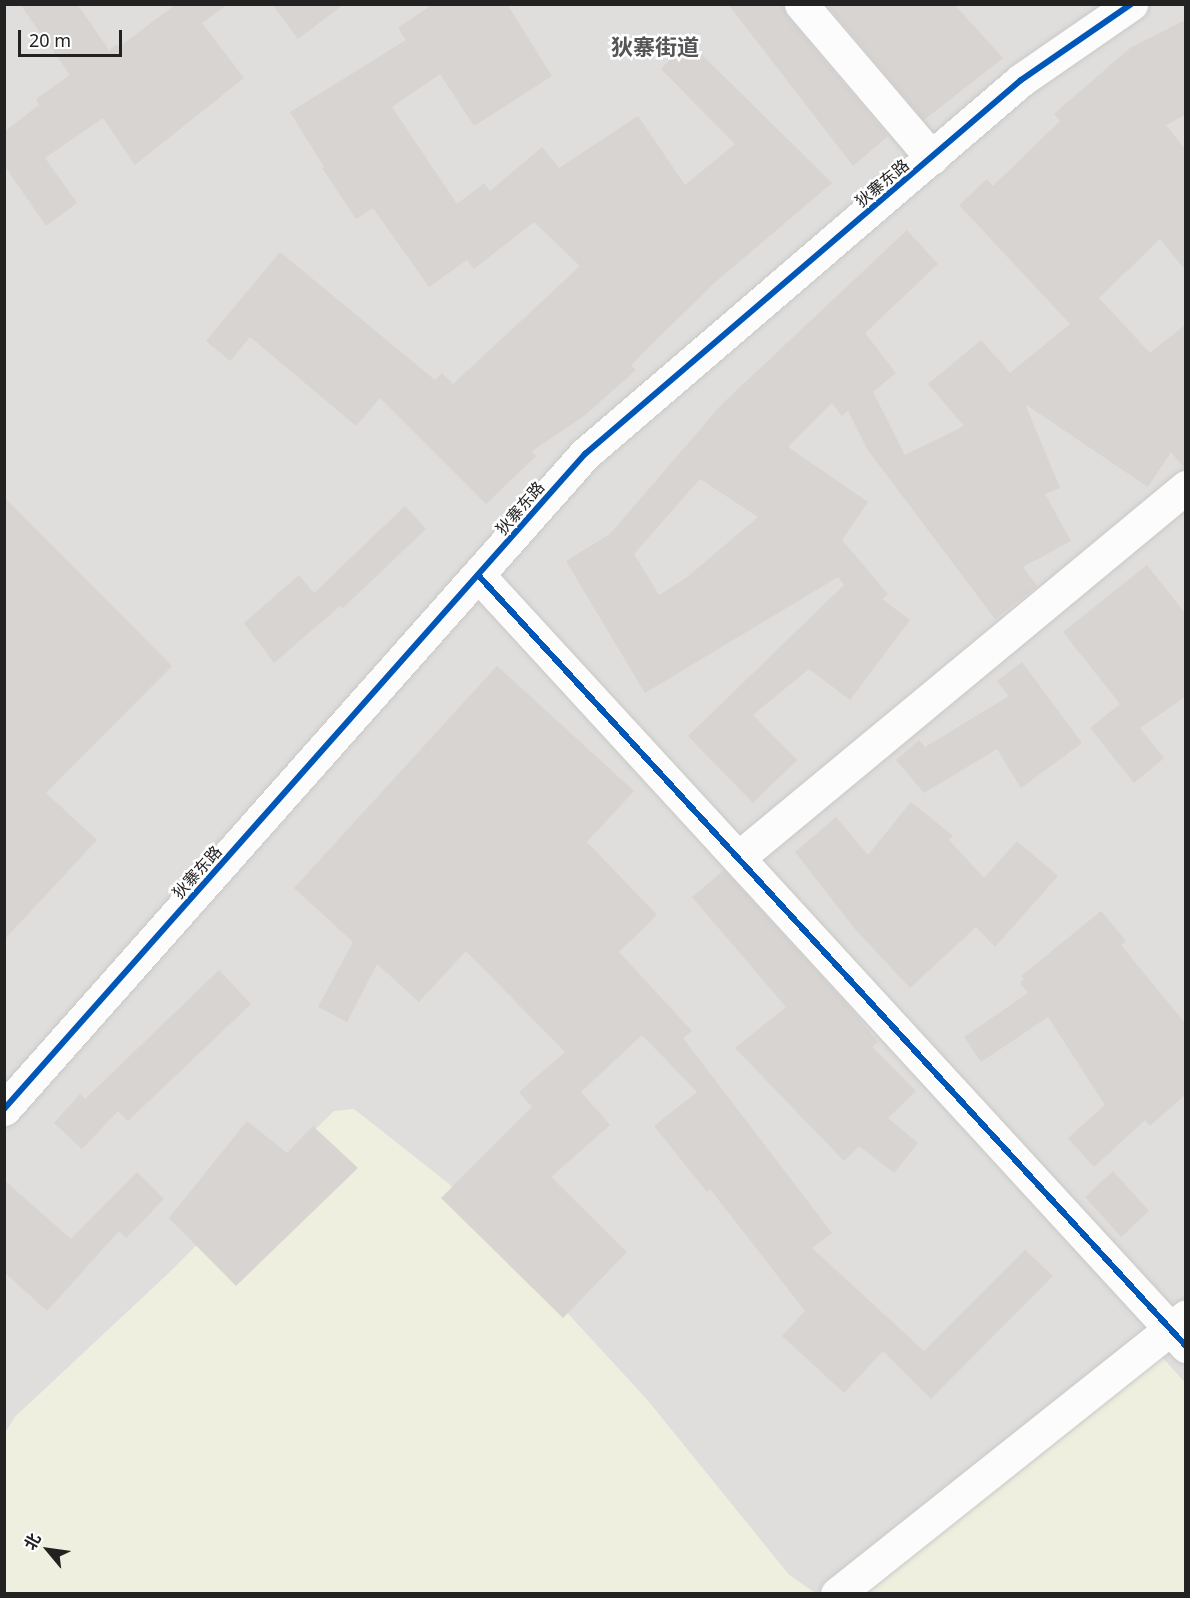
<!DOCTYPE html>
<meta charset="utf-8">
<style>
body{margin:0}
#map{position:relative;width:1190px;height:1598px;overflow:hidden;background:#f0eeeb;font-family:"Noto Sans","Noto Sans SC",sans-serif}
div>[style]{position:absolute}
.residential>*{inset:0;background:#dfdedc}
.farmland>*{inset:0;background:#efefdf}
.building>*{inset:0;background:#d7d4d2}
.roads{filter:drop-shadow(0 0 2px #c9c8c7) drop-shadow(0 0 2px #c9c8c7)}
.minor>*{height:33px;margin:-16.5px;padding:0 16.5px;transform-origin:16.5px;border-radius:16.5px;background:#fdfcfc}
.cycleway>*{height:6px;margin:-3px;padding:0 3px;transform-origin:3px;border-radius:3px;background:#0057b8}
span{translate:-50% -50%;white-space:nowrap;text-align:center;line-height:1.15;-webkit-text-stroke:5px #fff;paint-order:stroke}
.street-label{font-size:16px;color:#222}
.district-label{font-size:22px;color:#555;font-weight:700}
.frame{position:absolute;inset:0;border:6px solid #222;pointer-events:none}
.north{position:absolute;left:18px;top:1520px;width:60px;height:60px;-webkit-text-stroke:4px #fff;paint-order:stroke;rotate:299deg;font-size:16px;font-weight:700;line-height:24px;text-align:center;color:#222}
.north::after{content:'';display:block;margin:auto;width:21px;height:27px;background:#222;clip-path:polygon(50% 0,100% 100%,50% 72%,0 100%)}
.scale{position:absolute;left:18px;top:30px;width:104px;height:27px;box-sizing:border-box;border:3px solid #222;border-top:0;padding-left:8px;font-size:18px;line-height:21px;white-space:nowrap;color:#222;-webkit-text-stroke:4px #fff;paint-order:stroke}
</style>
<div id="map">
<div class="residential">
<div style="clip-path:polygon(5px 5px,1185px 5px,1185px 1383px,1144px 1337px,836px 1593px,815px 1593px,789px 1575px,648px 1401px,448px 1183px,290px 1151px,169px 1273px,15px 1417px,5px 1433px)"></div>
</div>
<div class="farmland">
<div style="clip-path:polygon(354px 1109px,448px 1183px,648px 1401px,789px 1575px,815px 1593px,5px 1594px,5px 1434px,15px 1417px,169px 1273px,334px 1111px)"></div>
<div style="clip-path:polygon(1144px 1337px,1185px 1383px,1185px 1593px,836px 1594px)"></div>
</div>
<div class="building">
<div style="clip-path:polygon(20px 4px,77px 4px,109px 50px,117px 44px,119px 47px,176px 4px,228px 4px,202px 23px,244px 78px,135px 165px,103px 118px,45px 158px,77px 203px,46px 226px,4px 165px,4px 132px,39px 105px,36px 99px,70px 75px)"></div>
<div style="clip-path:polygon(272px 4px,344px 4px,298px 39px)"></div>
<div style="clip-path:polygon(433px 4px,507px 4px,552px 76px,474px 126px,440px 74px,392px 107px,457px 204px,484px 183px,490px 191px,542px 147px,559px 168px,638px 116px,685px 185px,735px 144px,661px 69px,688px 41px,832px 183px,712px 285px,631px 365px,636px 370px,584px 416px,532px 451px,536px 456px,486px 504px,380px 398px,356px 426px,250px 337px,230px 361px,206px 341px,280px 252px,435px 380px,442px 373px,453px 384px,580px 266px,534px 222px,474px 269px,467px 260px,429px 287px,373px 208px,356px 219px,322px 168px,324px 167px,290px 112px,406px 40px,398px 28px)"></div>
<div style="clip-path:polygon(728px 4px,783px 4px,787px 16px,888px 136px,853px 166px)"></div>
<div style="clip-path:polygon(826px 4px,954px 4px,1003px 58px,924px 120px)"></div>
<div style="clip-path:polygon(evenodd,1185px 20px,1185px 115px,1166px 125px,1185px 149px,1185px 270px,1160px 239px,1099px 298px,1150px 353px,1185px 325px,1185px 469px,1171px 452px,1148px 487px,1025px 404px,1060px 488px,1045px 494px,1071px 541px,1023px 567px,1037px 586px,995px 619px,867px 449px,848px 411px,842px 416px,832px 403px,788px 447px,868px 502px,842px 540px,888px 594px,882px 599px,910px 620px,850px 700px,809px 669px,753px 715px,797px 760px,753px 803px,688px 736px,844px 585px,838px 577px,645px 693px,566px 561px,610px 534px,721px 405px,907px 230px,938px 264px,865px 333px,896px 373px,873px 392px,905px 455px,964px 426px,928px 384px,981px 340px,1010px 373px,1070px 324px,959px 205px,987px 179px,993px 186px,1060px 121px,1054px 114px,1130px 48px,1185px 20px,700px 479px,758px 517px,686px 578px,659px 595px,634px 554px,700px 479px)"></div>
<div style="clip-path:polygon(4px 497px,172px 666px,46px 793px,97px 840px,4px 940px)"></div>
<div style="clip-path:polygon(405px 506px,426px 529px,343px 608px,340px 606px,274px 663px,244px 623px,299px 575px,314px 593px)"></div>
<div style="clip-path:polygon(1147px 565px,1185px 613px,1185px 697px,1140px 728px,1164px 758px,1134px 783px,1090px 728px,1120px 704px,1063px 632px)"></div>
<div style="clip-path:polygon(1022px 662px,1082px 743px,1021px 788px,997px 749px,924px 793px,896px 760px,919px 740px,925px 747px,1009px 696px,997px 681px)"></div>
<div style="clip-path:polygon(497px 666px,634px 791px,587px 842px,657px 915px,619px 952px,692px 1031px,683px 1038px,832px 1233px,812px 1248px,924px 1351px,1025px 1250px,1053px 1276px,931px 1399px,883px 1351px,844px 1393px,782px 1336px,805px 1311px,710px 1189px,707px 1192px,654px 1126px,697px 1092px,642px 1035px,581px 1092px,610px 1125px,551px 1177px,627px 1252px,563px 1318px,441px 1198px,532px 1107px,519px 1092px,565px 1052px,466px 951px,419px 1002px,377px 964px,347px 1022px,318px 1007px,353px 942px,294px 888px)"></div>
<div style="clip-path:polygon(911px 802px,953px 836px,949px 840px,984px 878px,1017px 841px,1058px 876px,995px 947px,976px 927px,910px 988px,855px 929px,795px 852px,836px 817px,868px 855px)"></div>
<div style="clip-path:polygon(724px 870px,846px 1003px,878px 1042px,872px 1047px,916px 1091px,888px 1118px,918px 1143px,894px 1173px,859px 1146px,844px 1161px,735px 1048px,786px 1007px,692px 897px)"></div>
<div style="clip-path:polygon(1101px 911px,1126px 941px,1121px 945px,1185px 1023px,1185px 1095px,1150px 1126px,1145px 1120px,1094px 1167px,1068px 1138px,1105px 1105px,1048px 1017px,981px 1062px,964px 1037px,1028px 993px,1020px 983px,1024px 979px,1021px 976px)"></div>
<div style="clip-path:polygon(219px 970px,251px 1004px,128px 1121px,118px 1111px,82px 1149px,54px 1123px,80px 1094px,85px 1099px)"></div>
<div style="clip-path:polygon(247px 1121px,287px 1153px,313px 1126px,358px 1168px,236px 1286px,169px 1218px)"></div>
<div style="clip-path:polygon(1113px 1171px,1149px 1211px,1121px 1237px,1085px 1197px)"></div>
<div style="clip-path:polygon(137px 1172px,164px 1199px,126px 1238px,119px 1231px,47px 1311px,4px 1272px,4px 1180px,71px 1239px)"></div>
</div>
<div class="roads">
<div class="minor">
<div style="left:801px;top:4px;width:202px;rotate:49.6deg"></div>
<div style="left:478px;top:575px;width:1047px;rotate:47.44deg"></div>
<div style="left:738px;top:858px;width:582px;rotate:-39.63deg"></div>
<div style="left:4px;top:1109px;width:876px;rotate:-48.43deg"></div>
<div style="left:585px;top:454px;width:574px;rotate:-40.62deg"></div>
<div style="left:1021px;top:80px;width:134px;rotate:-34.6deg"></div>
<div style="left:837px;top:1594px;width:446px;rotate:-38.5deg"></div>
</div>
</div>
<div class="cycleway">
<div style="left:478px;top:575px;width:1047px;rotate:47.44deg"></div>
<div style="left:4px;top:1109px;width:876px;rotate:-48.43deg"></div>
<div style="left:585px;top:454px;width:574px;rotate:-40.62deg"></div>
<div style="left:1021px;top:80px;width:134px;rotate:-34.6deg"></div>
</div>
<div class="street-label">
<span style="left:882px;top:183px;rotate:-40deg">狄寨东路</span>
<span style="left:520px;top:508px;rotate:-49deg">狄寨东路</span>
<span style="left:197px;top:872px;rotate:-48deg">狄寨东路</span>
</div>
<div class="district-label">
<span style="left:655px;top:47px">狄寨街道</span>
</div>
<div class="frame"></div>
<div class="north">北</div>
<div class="scale">20 m</div>
</div>
